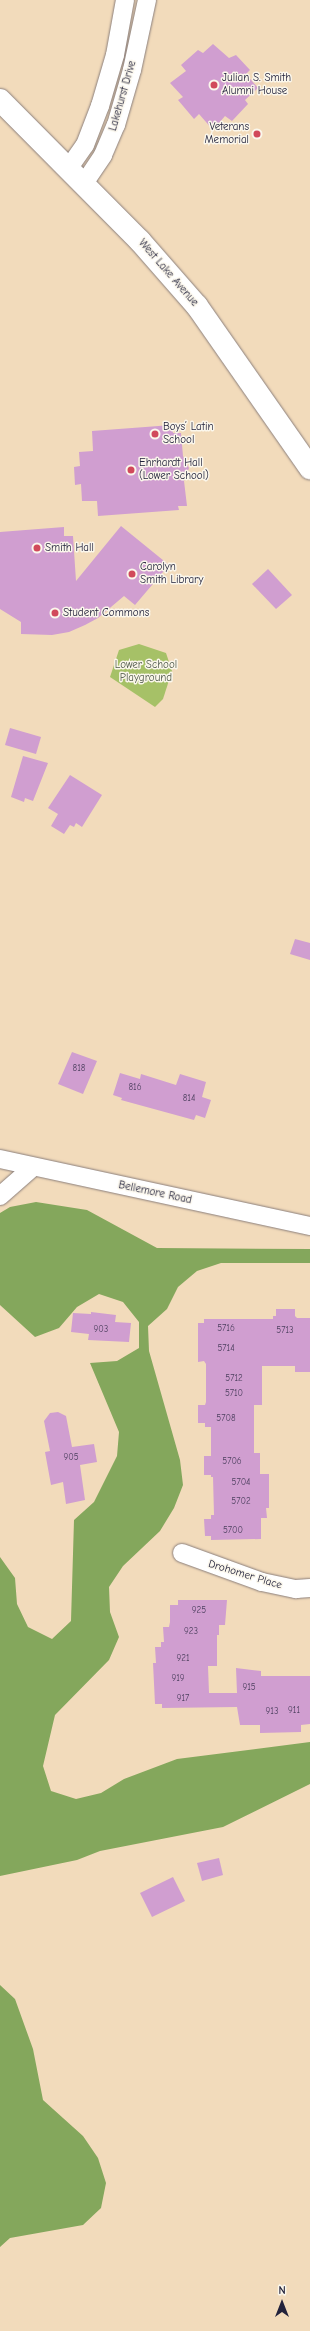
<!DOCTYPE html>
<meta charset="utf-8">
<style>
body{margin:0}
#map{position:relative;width:310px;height:2331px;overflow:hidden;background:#f2dbbb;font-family:"Comic Neue",sans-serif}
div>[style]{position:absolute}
.green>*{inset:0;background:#a6c167}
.forest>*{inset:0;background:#84a75c}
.building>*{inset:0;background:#d09ed0}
.roads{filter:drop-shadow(0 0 1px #8a7e7b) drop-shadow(0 0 1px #8a7e7b)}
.minor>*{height:18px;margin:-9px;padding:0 9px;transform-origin:9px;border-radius:9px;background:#fff}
.tertiary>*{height:22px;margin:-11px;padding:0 11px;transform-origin:11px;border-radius:11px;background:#fff}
.dots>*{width:11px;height:11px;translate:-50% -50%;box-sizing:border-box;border:2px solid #fbf7ec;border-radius:50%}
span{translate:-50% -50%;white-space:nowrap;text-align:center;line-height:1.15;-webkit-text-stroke:3px #fbf7ec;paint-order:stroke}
.number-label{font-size:9px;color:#4e4160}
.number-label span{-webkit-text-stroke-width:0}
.poi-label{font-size:11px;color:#22223b}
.left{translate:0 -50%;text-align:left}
.right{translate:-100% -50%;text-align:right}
.street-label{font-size:11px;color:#22223b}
.park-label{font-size:11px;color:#505a4a}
.north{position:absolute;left:262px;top:2283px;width:40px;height:40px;-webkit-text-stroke:3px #fbf7ec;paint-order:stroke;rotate:0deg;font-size:11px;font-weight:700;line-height:16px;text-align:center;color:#22223b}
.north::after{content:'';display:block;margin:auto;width:14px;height:18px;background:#22223b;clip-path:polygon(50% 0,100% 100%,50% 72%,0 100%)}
</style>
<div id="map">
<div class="green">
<div style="clip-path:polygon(139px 644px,166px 653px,172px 671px,163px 699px,155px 707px,110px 677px,119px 650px)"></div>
</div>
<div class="forest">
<div style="clip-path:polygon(36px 1202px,87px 1210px,157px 1248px,310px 1249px,310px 1263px,221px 1263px,197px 1271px,178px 1287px,167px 1309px,148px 1326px,149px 1351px,180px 1460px,183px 1485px,174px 1508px,160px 1531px,123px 1566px,109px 1587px,110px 1612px,119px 1637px,109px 1660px,55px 1715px,43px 1766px,51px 1791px,76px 1799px,101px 1793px,124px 1779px,177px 1759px,310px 1742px,310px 1784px,223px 1827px,100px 1851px,77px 1860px,0 1876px,0 1557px,15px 1578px,17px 1604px,28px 1627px,52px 1639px,71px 1621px,74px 1520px,94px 1502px,117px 1456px,119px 1432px,90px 1363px,117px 1361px,139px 1348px,139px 1322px,123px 1302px,99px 1294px,77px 1307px,59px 1328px,35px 1337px,0 1305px,0 1213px,10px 1207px)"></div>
<div style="clip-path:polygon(0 1985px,15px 1999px,33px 2049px,43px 2100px,83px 2136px,98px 2158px,106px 2183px,101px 2208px,83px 2225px,10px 2238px,0 2247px)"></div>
</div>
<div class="building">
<div style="clip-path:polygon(213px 44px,229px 58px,236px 55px,250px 70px,246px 74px,258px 88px,245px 100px,248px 104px,232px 121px,225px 116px,213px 130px,199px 114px,194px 119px,178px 100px,183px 97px,170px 83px,186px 71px,181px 65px,198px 50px,203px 53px)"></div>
<div style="clip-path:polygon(172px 425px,173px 433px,181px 433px,183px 456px,189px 468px,184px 481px,187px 506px,178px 506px,179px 510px,98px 516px,97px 501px,82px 501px,81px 484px,75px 485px,74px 467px,80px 466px,79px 452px,93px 451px,92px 431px)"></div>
<div style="clip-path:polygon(121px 526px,169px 565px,135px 605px,124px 596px,98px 618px,85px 625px,69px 632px,52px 635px,21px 634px,21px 622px,0 609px,0 532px,64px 527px,64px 536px,73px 536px,76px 581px)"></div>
<div style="clip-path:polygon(268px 569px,292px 595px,276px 609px,252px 584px)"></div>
<div style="clip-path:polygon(10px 728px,41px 737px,36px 754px,5px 745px)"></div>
<div style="clip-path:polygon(23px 756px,48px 763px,33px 801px,25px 798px,24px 802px,11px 797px)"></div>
<div style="clip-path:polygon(70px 775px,102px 795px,82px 827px,76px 823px,74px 827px,70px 825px,64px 834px,51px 826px,58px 814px,48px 808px)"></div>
<div style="clip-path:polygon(295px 939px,310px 943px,310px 960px,290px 954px)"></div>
<div style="clip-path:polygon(72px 1052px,97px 1061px,83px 1094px,58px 1084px)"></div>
<div style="clip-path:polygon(120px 1073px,140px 1079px,141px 1074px,176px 1085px,180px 1074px,206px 1082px,202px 1097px,211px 1100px,205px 1118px,196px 1115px,194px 1120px,121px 1100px,122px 1098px,113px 1095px)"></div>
<div style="clip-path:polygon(276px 1309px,295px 1309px,295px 1316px,297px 1318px,310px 1318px,310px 1372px,295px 1372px,295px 1366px,262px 1366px,262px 1405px,254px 1405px,254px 1453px,260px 1453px,260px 1474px,269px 1474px,269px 1508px,266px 1508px,267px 1518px,261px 1518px,261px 1539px,211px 1540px,211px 1536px,205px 1536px,204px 1519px,211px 1519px,211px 1515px,214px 1515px,213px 1477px,211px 1477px,211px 1475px,204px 1475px,204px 1456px,211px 1456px,211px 1427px,205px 1427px,205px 1423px,198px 1423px,198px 1405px,205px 1405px,206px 1402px,206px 1364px,204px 1361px,198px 1362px,198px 1323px,204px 1323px,204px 1319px,273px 1319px,273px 1316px,276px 1316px)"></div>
<div style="clip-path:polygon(91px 1312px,116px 1315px,115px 1322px,131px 1323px,129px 1342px,88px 1340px,89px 1334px,71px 1332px,73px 1313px,91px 1314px)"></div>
<div style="clip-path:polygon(58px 1412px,66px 1416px,72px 1447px,94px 1444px,97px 1462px,80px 1465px,85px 1500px,66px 1504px,63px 1482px,51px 1485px,45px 1452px,50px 1451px,44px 1421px,50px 1413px)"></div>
<div style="clip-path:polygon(178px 1600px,227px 1600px,225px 1625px,219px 1625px,219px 1635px,217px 1635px,217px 1666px,208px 1666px,209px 1693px,237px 1693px,236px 1668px,261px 1671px,261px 1676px,310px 1676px,310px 1724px,301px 1725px,301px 1732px,260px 1733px,260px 1725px,240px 1725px,237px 1707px,162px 1708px,162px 1704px,155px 1704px,153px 1663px,156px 1663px,155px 1647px,161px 1647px,161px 1642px,164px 1642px,163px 1627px,169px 1627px,170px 1622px,170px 1605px,178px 1605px)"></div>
<div style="clip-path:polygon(219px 1858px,223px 1875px,202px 1881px,197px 1863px)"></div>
<div style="clip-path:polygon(173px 1877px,185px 1901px,152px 1917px,140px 1893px)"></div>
</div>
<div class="roads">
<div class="minor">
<div style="left:68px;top:169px;width:29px;rotate:-55deg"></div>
<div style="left:85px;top:145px;width:42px;rotate:-69deg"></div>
<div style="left:100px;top:106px;width:53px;rotate:-73.6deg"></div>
<div style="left:115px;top:55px;width:56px;rotate:-79.7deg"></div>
<div style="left:83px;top:185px;width:36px;rotate:-56deg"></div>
<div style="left:103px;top:155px;width:33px;rotate:-67deg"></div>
<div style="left:116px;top:125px;width:57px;rotate:-73.8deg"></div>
<div style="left:132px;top:70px;width:72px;rotate:-77.9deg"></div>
<div style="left:0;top:1159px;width:317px;rotate:12.2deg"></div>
<div style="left:0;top:1196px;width:44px;rotate:-41.3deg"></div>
<div style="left:182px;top:1553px;width:85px;rotate:19.9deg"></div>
<div style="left:262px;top:1582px;width:35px;rotate:12deg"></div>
<div style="left:296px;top:1589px;width:14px;rotate:-4deg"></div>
</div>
<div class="tertiary">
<div style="left:0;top:100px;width:199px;rotate:45.2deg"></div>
<div style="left:140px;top:241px;width:86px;rotate:48.8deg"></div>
<div style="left:197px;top:306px;width:198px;rotate:55.1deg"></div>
</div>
</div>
<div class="dots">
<div style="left:214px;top:85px;background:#d1495b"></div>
<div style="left:257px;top:134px;background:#d1495b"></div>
<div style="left:155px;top:434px;background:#d1495b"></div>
<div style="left:131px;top:470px;background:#d1495b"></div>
<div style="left:37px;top:548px;background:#d1495b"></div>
<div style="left:132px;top:574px;background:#d1495b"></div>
<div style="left:55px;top:613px;background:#d1495b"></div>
</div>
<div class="number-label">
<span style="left:79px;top:1068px">818</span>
<span style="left:135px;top:1087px">816</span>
<span style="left:189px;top:1098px">814</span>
<span style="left:226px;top:1328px">5716</span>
<span style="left:101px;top:1329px">903</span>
<span style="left:285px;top:1330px">5713</span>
<span style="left:226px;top:1348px">5714</span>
<span style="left:234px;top:1378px">5712</span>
<span style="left:234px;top:1393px">5710</span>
<span style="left:226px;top:1418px">5708</span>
<span style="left:71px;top:1457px">905</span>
<span style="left:232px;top:1461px">5706</span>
<span style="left:241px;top:1482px">5704</span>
<span style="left:241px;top:1501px">5702</span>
<span style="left:233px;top:1530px">5700</span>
<span style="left:199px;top:1610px">925</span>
<span style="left:191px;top:1631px">923</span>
<span style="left:183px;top:1658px">921</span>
<span style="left:178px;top:1678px">919</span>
<span style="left:249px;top:1687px">915</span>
<span style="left:183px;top:1698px">917</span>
<span style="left:294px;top:1710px">911</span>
<span style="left:272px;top:1711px">913</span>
</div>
<div class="poi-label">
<span class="left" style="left:222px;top:85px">Julian S. Smith<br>Alumni House</span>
<span class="right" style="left:249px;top:134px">Veterans<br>Memorial</span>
<span class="left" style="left:163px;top:434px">Boys’ Latin<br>School</span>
<span class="left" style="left:139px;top:470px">Ehrhardt Hall<br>(Lower School)</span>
<span class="left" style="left:45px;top:548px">Smith Hall</span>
<span class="left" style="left:140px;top:574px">Carolyn<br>Smith Library</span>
<span class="left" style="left:63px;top:613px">Student Commons</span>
</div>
<div class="street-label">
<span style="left:123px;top:96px;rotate:-74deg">Lakehurst Drive</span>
<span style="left:168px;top:273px;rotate:49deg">West Lake Avenue</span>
<span style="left:155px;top:1193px;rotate:12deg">Bellemore Road</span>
<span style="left:245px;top:1575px;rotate:17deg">Drohomer Place</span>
</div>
<div class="park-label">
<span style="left:146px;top:672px">Lower School<br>Playground</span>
</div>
<div class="north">N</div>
</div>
